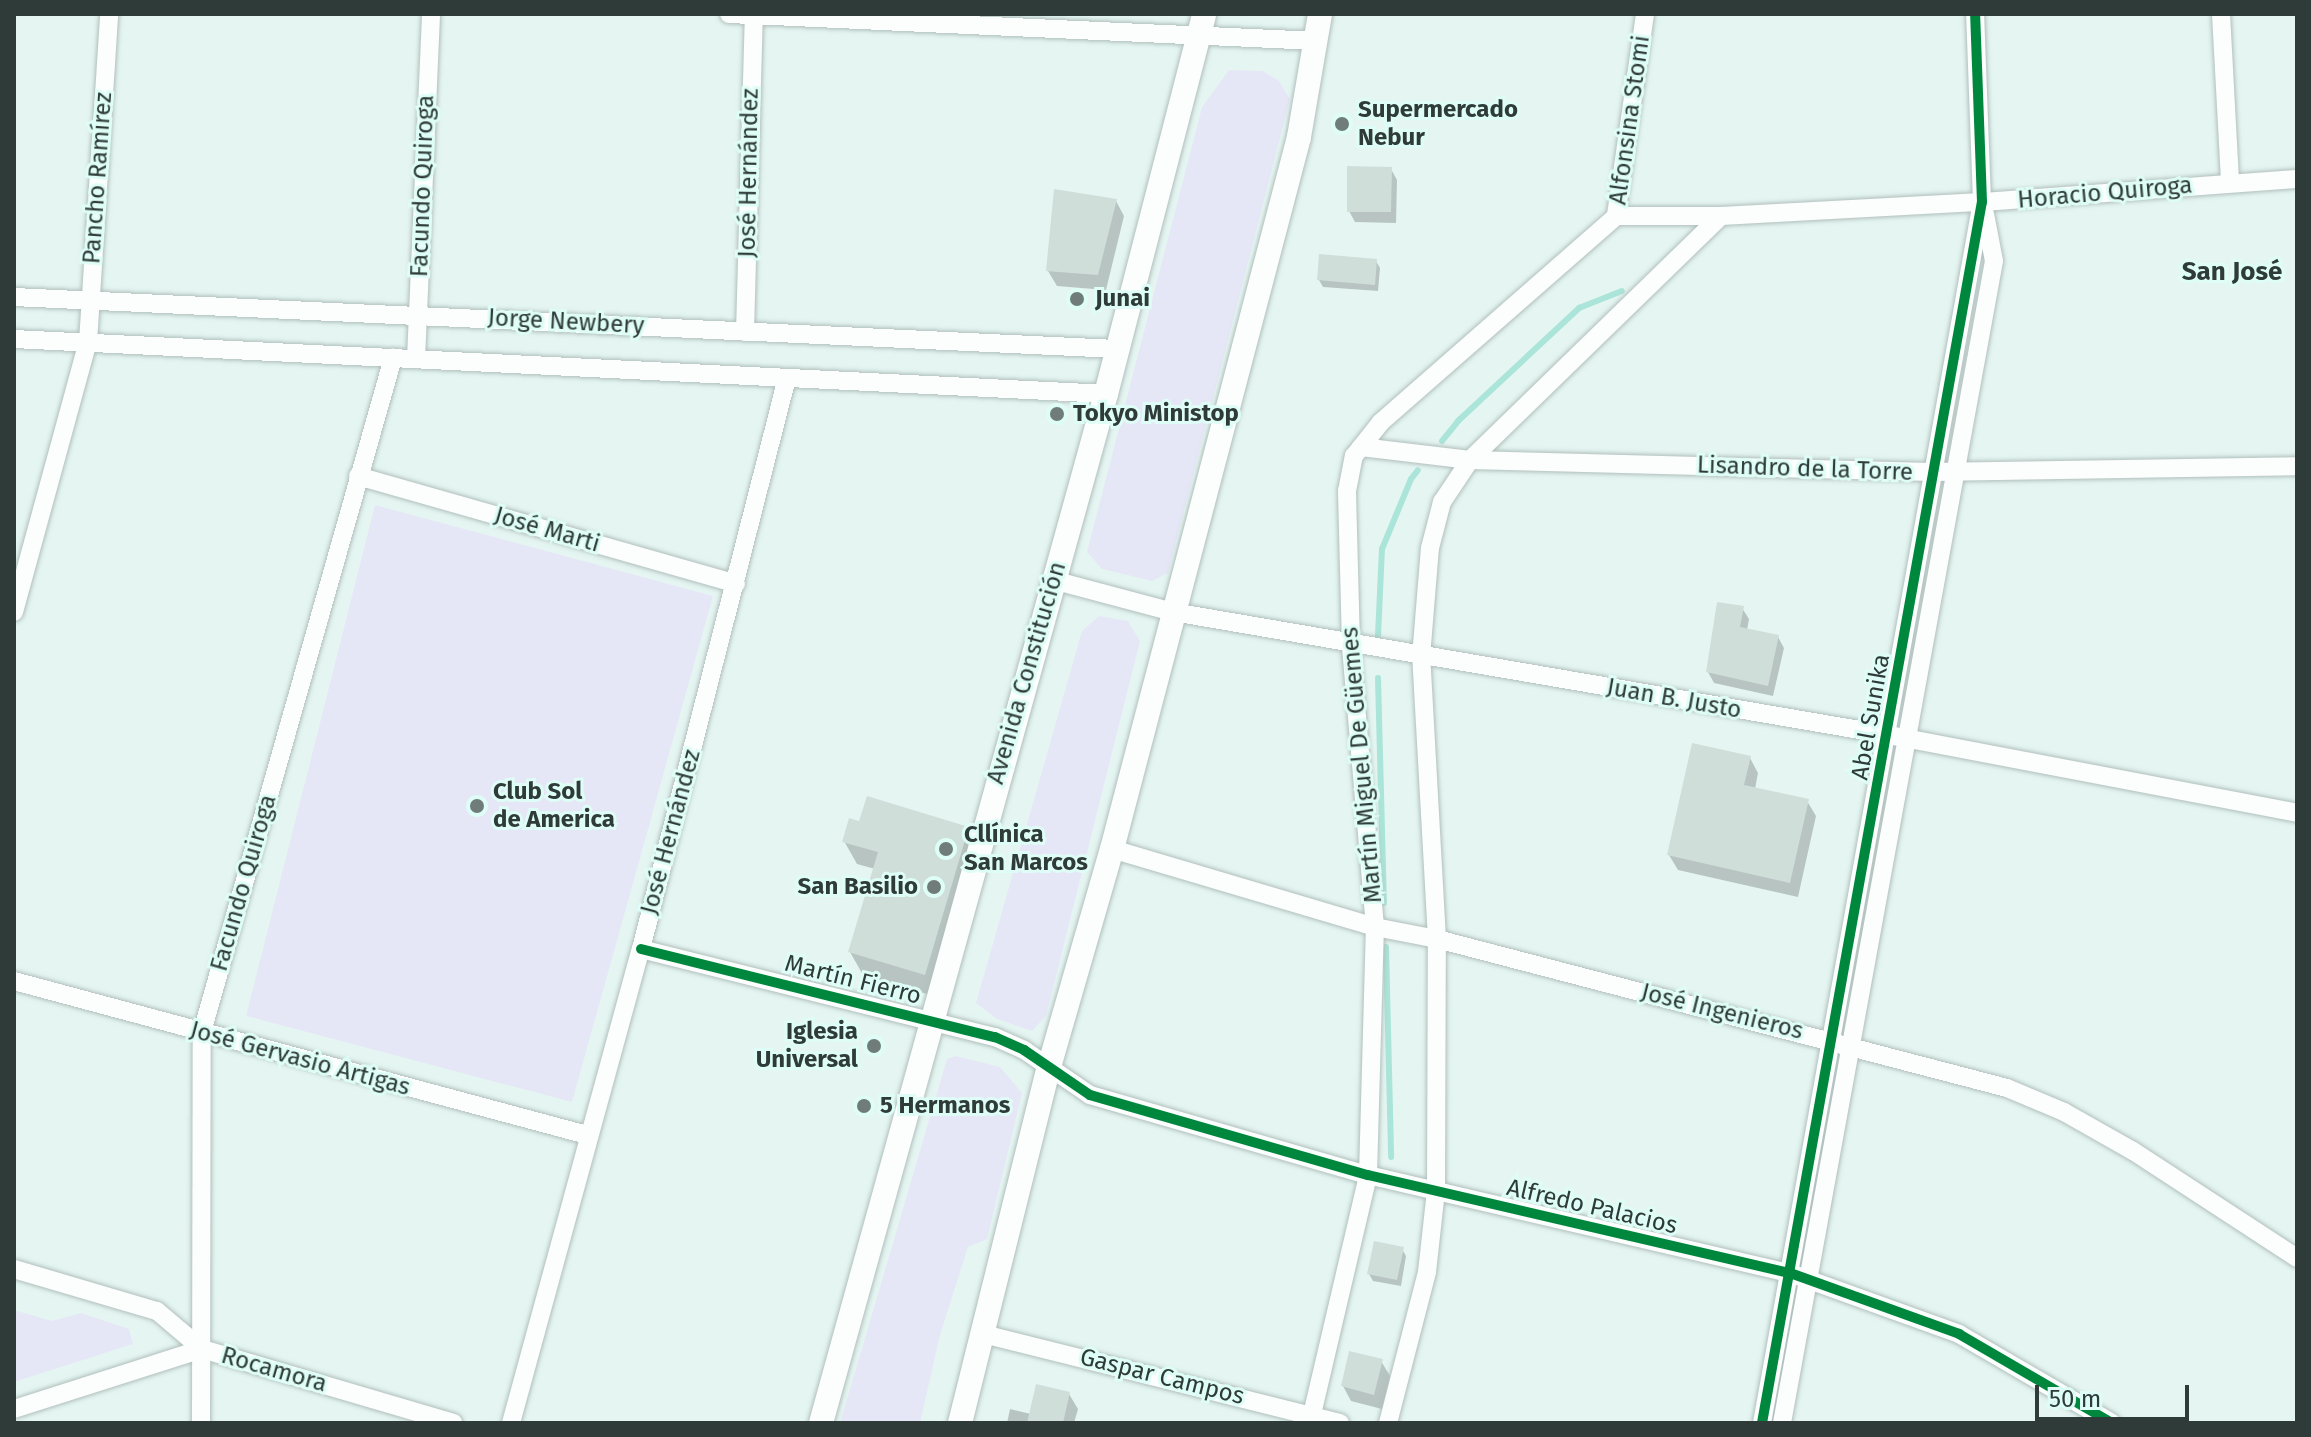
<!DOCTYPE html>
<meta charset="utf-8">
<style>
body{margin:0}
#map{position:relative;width:2311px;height:1437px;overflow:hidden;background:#e5f6f2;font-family:"Fira Sans",sans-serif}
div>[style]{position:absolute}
.green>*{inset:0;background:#e6e7f6}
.shadow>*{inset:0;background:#0003}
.stream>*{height:6px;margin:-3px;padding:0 3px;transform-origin:3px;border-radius:3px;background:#abe4d8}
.building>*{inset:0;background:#d0deda}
.roads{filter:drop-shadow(0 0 2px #b1bfbc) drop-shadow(0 0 2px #b1bfbc)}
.street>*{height:18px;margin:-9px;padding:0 9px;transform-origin:9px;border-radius:9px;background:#fbfefd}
.secondary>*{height:24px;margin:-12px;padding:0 12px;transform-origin:12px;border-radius:12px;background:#fbfefd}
.cycleway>*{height:10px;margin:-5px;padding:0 5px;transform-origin:5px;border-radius:5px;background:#00873e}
.dots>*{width:22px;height:22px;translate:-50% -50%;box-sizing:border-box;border:4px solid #defdf6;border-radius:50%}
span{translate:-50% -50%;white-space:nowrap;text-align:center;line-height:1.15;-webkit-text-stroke:6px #defdf6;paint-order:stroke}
.poi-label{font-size:24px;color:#2f3b38;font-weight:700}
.left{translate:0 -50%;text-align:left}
.right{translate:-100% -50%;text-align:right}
.street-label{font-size:24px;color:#2f3b38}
.neighbourhood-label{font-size:26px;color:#2f3b38;font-weight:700}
.frame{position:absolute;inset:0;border:16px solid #2f3b38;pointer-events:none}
.scale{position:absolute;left:2035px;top:1385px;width:154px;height:36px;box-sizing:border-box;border:4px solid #2f3b38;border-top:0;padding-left:10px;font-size:24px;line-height:28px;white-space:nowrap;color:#2f3b38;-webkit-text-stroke:6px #defdf6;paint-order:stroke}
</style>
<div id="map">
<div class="green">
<div style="clip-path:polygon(1229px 70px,1263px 71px,1279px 81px,1290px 99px,1168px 573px,1152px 581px,1102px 569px,1087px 552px,1202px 107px)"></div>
<div style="clip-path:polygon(375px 505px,713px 596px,572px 1102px,246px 1016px)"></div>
<div style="clip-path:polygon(1099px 616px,1128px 621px,1140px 641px,1046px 1016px,1032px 1031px,997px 1019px,976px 1003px,1082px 631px)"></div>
<div style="clip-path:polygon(956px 1056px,1000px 1067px,1022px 1093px,987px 1239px,968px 1247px,940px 1335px,920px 1423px,840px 1423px,947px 1059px)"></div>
<div style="clip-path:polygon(14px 1310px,52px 1321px,81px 1313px,129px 1329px,133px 1344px,14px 1382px)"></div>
</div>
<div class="shadow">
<div style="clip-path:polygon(1391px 169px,1397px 180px,1396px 223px,1355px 222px,1349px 211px)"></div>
<div style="clip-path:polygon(1116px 201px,1124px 216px,1106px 290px,1057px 286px,1048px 271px)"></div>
<div style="clip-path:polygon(1376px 261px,1380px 268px,1378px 291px,1323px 287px,1319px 280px)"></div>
<div style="clip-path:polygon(1742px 608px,1749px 619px,1747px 630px,1778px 637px,1784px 648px,1773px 696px,1714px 683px,1708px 672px)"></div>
<div style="clip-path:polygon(1750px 758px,1758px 773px,1755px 789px,1807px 801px,1816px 816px,1798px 897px,1678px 870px,1669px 855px)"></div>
<div style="clip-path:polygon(860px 823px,968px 828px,981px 851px,937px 997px,863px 975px,850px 952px,875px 869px,857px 864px,844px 841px)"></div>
<div style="clip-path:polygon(1402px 1249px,1406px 1256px,1401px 1286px,1373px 1281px,1369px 1274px)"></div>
<div style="clip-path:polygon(1381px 1361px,1390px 1376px,1382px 1409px,1351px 1401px,1343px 1386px)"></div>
<div style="clip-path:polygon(1069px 1394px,1078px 1409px,1074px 1423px,1007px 1423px,1010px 1409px,1031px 1414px)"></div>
</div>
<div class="stream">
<div style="left:1442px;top:441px;width:26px;rotate:-51deg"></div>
<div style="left:1458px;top:421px;width:166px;rotate:-43deg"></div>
<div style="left:1579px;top:308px;width:46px;rotate:-21.6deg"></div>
<div style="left:1378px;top:636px;width:87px;rotate:-87.4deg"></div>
<div style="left:1382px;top:549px;width:76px;rotate:-67.5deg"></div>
<div style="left:1411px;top:479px;width:11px;rotate:-52deg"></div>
<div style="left:1378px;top:678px;width:225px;rotate:88.5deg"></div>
<div style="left:1386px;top:947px;width:210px;rotate:88.6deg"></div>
</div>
<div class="building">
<div style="clip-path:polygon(1347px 166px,1392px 167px,1391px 212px,1347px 212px)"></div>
<div style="clip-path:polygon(1054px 189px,1117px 199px,1098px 275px,1046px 271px)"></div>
<div style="clip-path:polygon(1319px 254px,1377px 259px,1375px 285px,1317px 280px)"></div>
<div style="clip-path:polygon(1717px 602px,1744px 606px,1740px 627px,1779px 635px,1768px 686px,1706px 672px)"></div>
<div style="clip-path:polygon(1692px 743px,1751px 756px,1744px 785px,1809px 799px,1790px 883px,1667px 855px)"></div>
<div style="clip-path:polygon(867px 796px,969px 827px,925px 975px,848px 952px,878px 852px,842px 842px,849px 818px,859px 821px)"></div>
<div style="clip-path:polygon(1374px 1241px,1404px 1247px,1397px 1280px,1367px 1274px)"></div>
<div style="clip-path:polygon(1349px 1351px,1383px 1359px,1374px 1395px,1341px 1386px)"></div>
<div style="clip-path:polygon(1036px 1384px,1070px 1392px,1063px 1423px,1027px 1423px)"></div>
</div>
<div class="roads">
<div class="street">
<div style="left:729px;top:14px;width:588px;rotate:2.63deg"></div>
<div style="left:1645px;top:14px;width:204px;rotate:98.2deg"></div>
<div style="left:1616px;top:216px;width:105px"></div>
<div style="left:1721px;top:216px;width:261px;rotate:-3.1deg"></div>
<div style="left:1982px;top:202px;width:316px;rotate:-4.2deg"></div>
<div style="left:2221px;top:14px;width:168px;rotate:86.9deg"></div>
<div style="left:14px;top:297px;width:1104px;rotate:2.7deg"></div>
<div style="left:745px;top:332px;width:318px;rotate:-88.4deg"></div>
<div style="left:14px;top:339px;width:1093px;rotate:2.88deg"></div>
<div style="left:416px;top:359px;width:345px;rotate:-87.5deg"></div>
<div style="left:1361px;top:447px;width:110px;rotate:6.8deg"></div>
<div style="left:1470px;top:460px;width:463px;rotate:1.5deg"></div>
<div style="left:1933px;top:472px;width:364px;rotate:-0.9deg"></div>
<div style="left:358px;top:476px;width:393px;rotate:15.9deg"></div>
<div style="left:1053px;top:580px;width:124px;rotate:14.9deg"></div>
<div style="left:1173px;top:612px;width:726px;rotate:9.75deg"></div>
<div style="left:1889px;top:735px;width:415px;rotate:10.8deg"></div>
<div style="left:14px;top:612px;width:280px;rotate:-74.7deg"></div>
<div style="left:88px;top:342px;width:329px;rotate:-86.3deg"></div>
<div style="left:1112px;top:849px;width:274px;rotate:16.5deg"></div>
<div style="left:1375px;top:927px;width:63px;rotate:11deg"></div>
<div style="left:1437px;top:939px;width:589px;rotate:14.65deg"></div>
<div style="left:2007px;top:1088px;width:62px;rotate:22.8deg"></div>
<div style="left:2064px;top:1112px;width:79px;rotate:29.5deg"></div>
<div style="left:2133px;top:1151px;width:196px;rotate:33.1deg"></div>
<div style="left:641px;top:949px;width:365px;rotate:14deg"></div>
<div style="left:995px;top:1037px;width:32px;rotate:24deg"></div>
<div style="left:1024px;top:1050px;width:80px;rotate:34.3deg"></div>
<div style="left:1090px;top:1095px;width:289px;rotate:16.1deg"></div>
<div style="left:1368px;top:1175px;width:433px;rotate:13.1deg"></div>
<div style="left:1790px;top:1273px;width:180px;rotate:19.8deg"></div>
<div style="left:1959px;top:1334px;width:177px;rotate:30.2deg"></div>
<div style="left:14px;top:981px;width:593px;rotate:15.04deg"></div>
<div style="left:14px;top:1269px;width:149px;rotate:16.4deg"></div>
<div style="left:157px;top:1311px;width:59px;rotate:40.2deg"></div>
<div style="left:202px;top:1349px;width:262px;rotate:16.4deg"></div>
<div style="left:983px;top:1334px;width:368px;rotate:14deg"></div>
<div style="left:14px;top:1409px;width:197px;rotate:-17.7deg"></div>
<div style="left:201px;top:1423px;width:391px;rotate:-89.9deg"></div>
<div style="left:202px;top:1032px;width:701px;rotate:-74.18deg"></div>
<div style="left:511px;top:1423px;width:492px;rotate:-74.7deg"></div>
<div style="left:641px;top:949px;width:589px;rotate:-75.66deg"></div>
<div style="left:1310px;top:1423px;width:255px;rotate:-76.8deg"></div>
<div style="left:1368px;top:1175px;width:248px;rotate:-88.4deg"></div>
<div style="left:1375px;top:927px;width:283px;rotate:-94.9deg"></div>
<div style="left:1351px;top:645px;width:154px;rotate:-91.5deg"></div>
<div style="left:1347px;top:491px;width:36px;rotate:-79deg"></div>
<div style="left:1354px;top:456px;width:43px;rotate:-51.5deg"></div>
<div style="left:1381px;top:422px;width:313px;rotate:-41.2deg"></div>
<div style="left:1388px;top:1423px;width:156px;rotate:-75.5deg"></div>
<div style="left:1427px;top:1272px;width:81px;rotate:-83.7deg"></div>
<div style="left:1436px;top:1191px;width:252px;rotate:-89.8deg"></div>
<div style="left:1437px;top:939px;width:282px;rotate:-93.2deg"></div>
<div style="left:1421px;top:657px;width:109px;rotate:-85.3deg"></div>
<div style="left:1430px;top:548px;width:48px;rotate:-75.4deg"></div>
<div style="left:1442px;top:502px;width:50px;rotate:-56.3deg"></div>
<div style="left:1470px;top:460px;width:350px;rotate:-44.2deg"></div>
<div style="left:1762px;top:1423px;width:1241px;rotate:-79.79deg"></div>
<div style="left:1982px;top:202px;width:188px;rotate:-92.1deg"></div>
<div style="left:1782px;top:1423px;width:1181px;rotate:-79.66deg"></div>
<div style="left:1994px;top:261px;width:48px;rotate:-100.8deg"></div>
</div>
<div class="secondary">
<div style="left:821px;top:1423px;width:1068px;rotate:-74.52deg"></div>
<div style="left:1106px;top:394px;width:392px;rotate:-75.5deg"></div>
<div style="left:960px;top:1423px;width:367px;rotate:-76deg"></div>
<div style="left:1049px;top:1067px;width:227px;rotate:-73.9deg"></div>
<div style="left:1112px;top:849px;width:736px;rotate:-75.28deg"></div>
<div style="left:1299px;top:137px;width:125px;rotate:-80.3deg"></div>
</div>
</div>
<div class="cycleway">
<div style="left:641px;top:949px;width:365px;rotate:14deg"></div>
<div style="left:995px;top:1037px;width:32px;rotate:24deg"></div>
<div style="left:1024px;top:1050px;width:80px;rotate:34.3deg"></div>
<div style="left:1090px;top:1095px;width:289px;rotate:16.1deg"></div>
<div style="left:1368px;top:1175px;width:433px;rotate:13.1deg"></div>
<div style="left:1790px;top:1273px;width:180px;rotate:19.8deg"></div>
<div style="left:1959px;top:1334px;width:177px;rotate:30.2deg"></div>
<div style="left:1762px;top:1423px;width:1241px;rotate:-79.79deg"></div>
<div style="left:1982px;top:202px;width:188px;rotate:-92.1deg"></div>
</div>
<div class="dots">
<div style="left:1342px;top:124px;background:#6f7c79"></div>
<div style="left:1077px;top:299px;background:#6f7c79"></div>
<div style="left:1057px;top:414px;background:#6f7c79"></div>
<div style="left:477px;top:806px;background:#6f7c79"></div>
<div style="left:946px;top:849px;background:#6f7c79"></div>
<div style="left:934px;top:887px;background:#6f7c79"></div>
<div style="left:874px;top:1046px;background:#6f7c79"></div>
<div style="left:864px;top:1106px;background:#6f7c79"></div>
</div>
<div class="poi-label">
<span class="left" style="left:1358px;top:124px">Supermercado<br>Nebur</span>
<span class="left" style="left:1095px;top:299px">Junai</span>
<span class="left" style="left:1073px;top:414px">Tokyo Ministop</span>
<span class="left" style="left:493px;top:806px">Club Sol<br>de America</span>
<span class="left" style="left:964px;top:849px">Cllínica<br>San Marcos</span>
<span class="right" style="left:918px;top:887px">San Basilio</span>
<span class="right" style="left:858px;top:1046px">Iglesia<br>Universal</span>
<span class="left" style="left:880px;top:1106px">5 Hermanos</span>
</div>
<div class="street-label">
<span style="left:1630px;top:120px;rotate:-82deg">Alfonsina Stomi</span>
<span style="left:749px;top:173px;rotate:-89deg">José Hernández</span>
<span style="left:98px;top:178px;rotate:-86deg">Pancho Ramírez</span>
<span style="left:423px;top:186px;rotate:-88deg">Facundo Quiroga</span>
<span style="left:2105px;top:193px;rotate:-5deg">Horacio Quiroga</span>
<span style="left:566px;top:322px;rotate:3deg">Jorge Newbery</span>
<span style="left:1805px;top:469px;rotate:2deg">Lisandro de la Torre</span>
<span style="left:547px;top:530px;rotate:16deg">José Marti</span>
<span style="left:1027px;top:673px;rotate:-74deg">Avenida Constitución</span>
<span style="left:1674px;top:699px;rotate:10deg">Juan B. Justo</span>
<span style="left:1871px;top:717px;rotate:-80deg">Abel Sunika</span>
<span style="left:1362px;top:765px;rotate:-95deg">Martín Miguel De Güemes</span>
<span style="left:671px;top:832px;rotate:-75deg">José Hernández</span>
<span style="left:244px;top:883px;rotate:-74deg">Facundo Quiroga</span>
<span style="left:853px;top:980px;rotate:14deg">Martín Fierro</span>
<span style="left:1722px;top:1012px;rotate:14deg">José Ingenieros</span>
<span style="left:300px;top:1059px;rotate:15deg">José Gervasio Artigas</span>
<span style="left:1592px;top:1207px;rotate:13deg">Alfredo Palacios</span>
<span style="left:274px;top:1370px;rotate:16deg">Rocamora</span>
<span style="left:1162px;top:1377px;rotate:14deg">Gaspar Campos</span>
</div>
<div class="neighbourhood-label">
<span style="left:2232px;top:272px">San José</span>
</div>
<div class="frame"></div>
<div class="scale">50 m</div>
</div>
